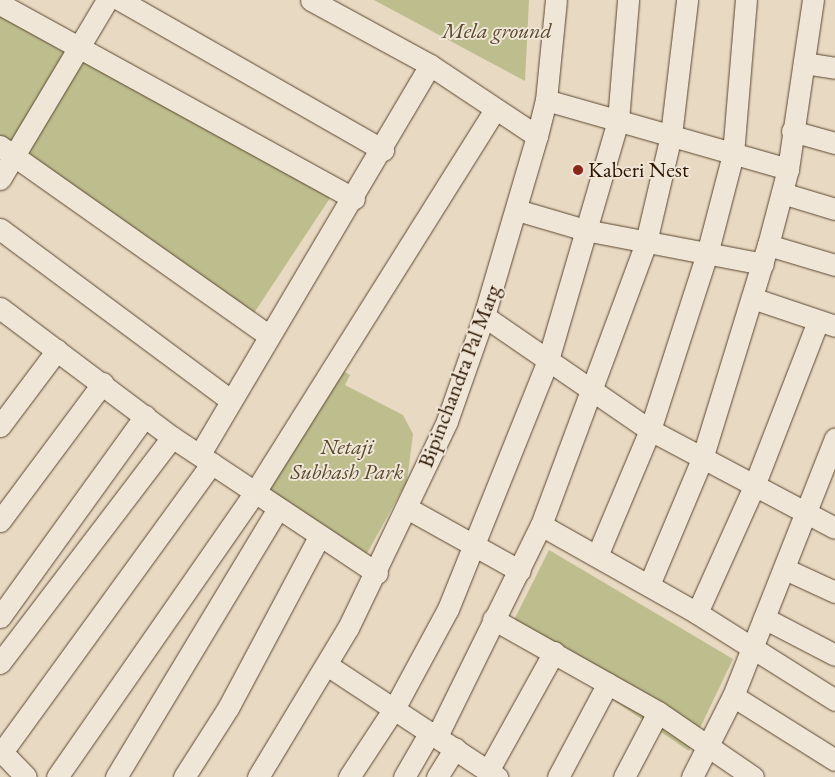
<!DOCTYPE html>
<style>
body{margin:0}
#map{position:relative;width:835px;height:777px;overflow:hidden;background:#e8d9c2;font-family:"EB Garamond",serif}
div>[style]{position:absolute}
.green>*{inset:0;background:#bebd8e}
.roads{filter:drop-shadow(0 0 1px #5b4730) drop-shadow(0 0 1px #5b4730)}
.minor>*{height:21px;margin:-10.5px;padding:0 10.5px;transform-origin:10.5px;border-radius:10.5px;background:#f0e6d7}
.dots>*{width:14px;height:14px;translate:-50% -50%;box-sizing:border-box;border:2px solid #f0e6d7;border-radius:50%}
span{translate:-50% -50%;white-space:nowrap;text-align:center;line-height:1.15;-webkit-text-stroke:4px #f0e6d7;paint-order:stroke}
.park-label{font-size:22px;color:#58482b;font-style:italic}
.poi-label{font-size:22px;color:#2c1600}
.left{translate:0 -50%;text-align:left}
.street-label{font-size:22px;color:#2c1600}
</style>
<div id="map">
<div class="green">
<div style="clip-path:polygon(374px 0,529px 0,525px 81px)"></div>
<div style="clip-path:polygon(0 15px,334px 192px,246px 325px,0 138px)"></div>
<div style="clip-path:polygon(333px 365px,350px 375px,345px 385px,403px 415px,413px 434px,407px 481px,365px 557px,257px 488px)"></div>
<div style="clip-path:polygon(549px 550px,733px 659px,689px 751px,509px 630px)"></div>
</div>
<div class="roads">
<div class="minor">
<div style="left:120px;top:0;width:303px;rotate:29.7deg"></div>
<div style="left:311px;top:0;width:136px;rotate:28.6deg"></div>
<div style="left:430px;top:65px;width:128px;rotate:33.6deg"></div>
<div style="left:0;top:4px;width:404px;rotate:28.8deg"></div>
<div style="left:804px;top:63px;width:31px;rotate:9deg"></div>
<div style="left:546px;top:100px;width:252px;rotate:15.9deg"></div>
<div style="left:792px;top:131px;width:45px;rotate:15.6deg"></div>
<div style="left:0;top:146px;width:329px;rotate:35.2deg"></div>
<div style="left:0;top:179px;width:209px;rotate:-59.1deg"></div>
<div style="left:782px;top:193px;width:55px;rotate:16.8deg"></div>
<div style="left:517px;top:210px;width:71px;rotate:16.4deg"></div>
<div style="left:585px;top:230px;width:181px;rotate:10.8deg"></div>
<div style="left:0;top:229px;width:287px;rotate:36.6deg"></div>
<div style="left:768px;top:245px;width:70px;rotate:16.6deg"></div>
<div style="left:752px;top:298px;width:88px;rotate:18.6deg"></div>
<div style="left:0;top:308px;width:215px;rotate:36.9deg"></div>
<div style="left:172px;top:437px;width:246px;rotate:33.6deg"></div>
<div style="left:484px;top:316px;width:201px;rotate:34.5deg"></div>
<div style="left:650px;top:430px;width:209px;rotate:27.9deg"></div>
<div style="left:0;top:426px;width:95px;rotate:-53.1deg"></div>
<div style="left:200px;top:454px;width:452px;rotate:-59.4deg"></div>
<div style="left:407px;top:508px;width:129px;rotate:29.1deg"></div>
<div style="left:0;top:521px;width:172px;rotate:-53.3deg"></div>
<div style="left:541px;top:525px;width:179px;rotate:29.4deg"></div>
<div style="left:697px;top:613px;width:163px;rotate:32.2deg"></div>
<div style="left:597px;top:556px;width:137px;rotate:-67.2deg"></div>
<div style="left:650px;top:430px;width:185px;rotate:-72.1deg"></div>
<div style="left:707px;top:254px;width:103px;rotate:-75.4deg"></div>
<div style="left:733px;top:154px;width:155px;rotate:-85.2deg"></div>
<div style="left:785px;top:569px;width:55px;rotate:24.7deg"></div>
<div style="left:649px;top:585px;width:137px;rotate:-67.2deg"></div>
<div style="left:702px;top:459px;width:224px;rotate:-72.9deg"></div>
<div style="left:768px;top:245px;width:79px;rotate:-75.3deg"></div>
<div style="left:788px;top:169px;width:171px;rotate:-81.6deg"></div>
<div style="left:697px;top:613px;width:139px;rotate:-65.8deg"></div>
<div style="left:754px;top:486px;width:177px;rotate:-68.8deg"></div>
<div style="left:0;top:617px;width:248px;rotate:-54.2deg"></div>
<div style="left:764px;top:618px;width:80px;rotate:27.5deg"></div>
<div style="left:493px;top:619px;width:189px;rotate:29.4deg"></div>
<div style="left:658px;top:712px;width:115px;rotate:34.4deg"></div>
<div style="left:0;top:663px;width:284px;rotate:-52.7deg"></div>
<div style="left:327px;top:665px;width:204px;rotate:33.4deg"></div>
<div style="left:733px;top:696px;width:120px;rotate:32.1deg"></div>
<div style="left:437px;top:736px;width:235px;rotate:-63.8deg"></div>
<div style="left:541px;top:525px;width:302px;rotate:-69.6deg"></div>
<div style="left:646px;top:242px;width:110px;rotate:-76.8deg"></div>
<div style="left:671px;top:135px;width:136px;rotate:-83.2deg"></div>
<div style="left:0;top:750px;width:37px;rotate:46deg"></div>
<div style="left:2px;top:752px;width:357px;rotate:-54deg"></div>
<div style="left:488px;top:771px;width:136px;rotate:-61deg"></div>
<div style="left:57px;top:777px;width:347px;rotate:-55.2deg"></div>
<div style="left:255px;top:492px;width:452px;rotate:-57.9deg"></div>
<div style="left:116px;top:777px;width:314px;rotate:-58.9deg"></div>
<div style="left:184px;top:777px;width:82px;rotate:-57.5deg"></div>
<div style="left:228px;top:708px;width:194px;rotate:-62deg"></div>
<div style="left:258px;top:777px;width:174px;rotate:-58.9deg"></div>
<div style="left:348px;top:628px;width:229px;rotate:-64.4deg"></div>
<div style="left:447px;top:421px;width:111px;rotate:-70.6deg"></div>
<div style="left:484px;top:316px;width:188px;rotate:-73.6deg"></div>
<div style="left:537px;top:136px;width:37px;rotate:-76deg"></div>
<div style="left:546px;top:100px;width:100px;rotate:-84.3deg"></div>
<div style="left:349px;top:777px;width:84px;rotate:-56.7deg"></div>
<div style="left:395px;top:707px;width:111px;rotate:-61.6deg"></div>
<div style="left:448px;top:609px;width:268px;rotate:-68.1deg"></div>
<div style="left:548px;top:360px;width:250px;rotate:-73.7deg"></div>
<div style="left:618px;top:120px;width:120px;rotate:-85.2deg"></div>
<div style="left:404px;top:777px;width:52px;rotate:-60deg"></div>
<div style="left:437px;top:777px;width:34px;rotate:-58deg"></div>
<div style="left:558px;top:777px;width:106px;rotate:-62deg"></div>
<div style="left:624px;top:777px;width:73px;rotate:-62.4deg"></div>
<div style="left:692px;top:777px;width:91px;rotate:-63.2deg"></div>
<div style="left:733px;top:696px;width:277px;rotate:-68.4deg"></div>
</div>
</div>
<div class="dots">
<div style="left:578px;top:170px;background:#8f2418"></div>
</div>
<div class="park-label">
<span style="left:497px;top:31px">Mela ground</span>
<span style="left:347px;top:459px">Netaji<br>Subhash Park</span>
</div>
<div class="poi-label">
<span class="left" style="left:588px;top:170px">Kaberi Nest</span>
</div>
<div class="street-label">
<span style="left:459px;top:376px;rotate:-69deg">Bipinchandra Pal Marg</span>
</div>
</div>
